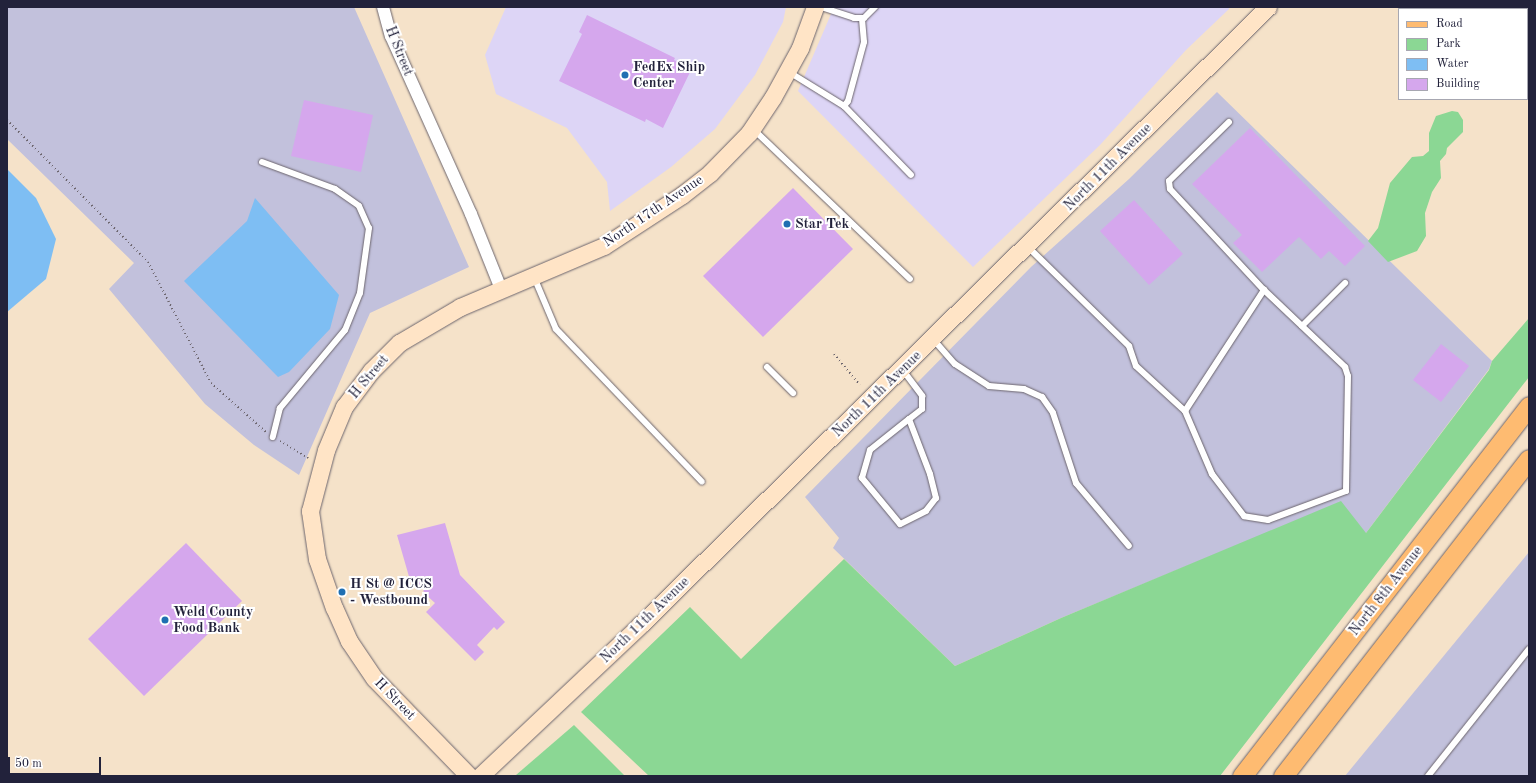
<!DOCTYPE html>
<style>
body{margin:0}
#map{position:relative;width:1536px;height:783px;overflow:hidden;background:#f5e2c9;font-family:"Old Standard TT",serif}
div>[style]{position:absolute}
.built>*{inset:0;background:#ddd5f6}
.industrial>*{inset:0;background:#c2c1dc}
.green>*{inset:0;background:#8bd794}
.water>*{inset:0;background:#7ebef3}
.building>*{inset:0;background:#d5a7ed}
.path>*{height:2px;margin-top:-1px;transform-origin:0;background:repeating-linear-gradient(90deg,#6c656d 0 1px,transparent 0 4px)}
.roads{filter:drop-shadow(0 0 1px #6c656d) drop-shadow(0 0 1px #6c656d)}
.lane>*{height:6px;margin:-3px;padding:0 3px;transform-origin:3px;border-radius:3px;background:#fff}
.street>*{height:12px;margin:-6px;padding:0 6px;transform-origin:6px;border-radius:6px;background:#fff}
.secondary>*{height:17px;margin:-8.5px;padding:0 8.5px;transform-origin:8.5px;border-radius:8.5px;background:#ffe4c6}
.primary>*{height:19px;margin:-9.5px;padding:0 9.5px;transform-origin:9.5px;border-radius:9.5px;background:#febb71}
.dots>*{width:11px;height:11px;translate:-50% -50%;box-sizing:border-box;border:2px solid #fff;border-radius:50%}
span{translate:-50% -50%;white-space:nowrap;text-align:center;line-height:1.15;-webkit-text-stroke:4px #fff;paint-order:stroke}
.street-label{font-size:14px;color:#22223b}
.poi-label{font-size:14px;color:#22223b;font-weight:700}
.left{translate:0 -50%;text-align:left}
.frame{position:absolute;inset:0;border:8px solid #22223b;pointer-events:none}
.legend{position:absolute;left:1398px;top:8px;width:130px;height:92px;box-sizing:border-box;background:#fff;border:1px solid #a7a7b1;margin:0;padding:5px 7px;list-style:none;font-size:12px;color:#22223b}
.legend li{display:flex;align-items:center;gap:8px;height:20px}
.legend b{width:20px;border:1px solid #a7a7b1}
.scale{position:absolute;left:8px;top:757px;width:93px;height:18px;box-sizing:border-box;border:2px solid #22223b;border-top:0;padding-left:5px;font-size:12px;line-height:14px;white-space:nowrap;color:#22223b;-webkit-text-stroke:3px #fff;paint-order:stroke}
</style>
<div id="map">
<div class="built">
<div style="clip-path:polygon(506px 7px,786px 7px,783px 22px,755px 75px,715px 129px,671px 167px,610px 211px,607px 182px,567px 128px,496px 94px,485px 55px)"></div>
<div style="clip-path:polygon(834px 7px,1229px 7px,1229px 9px,1186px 50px,1100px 145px,973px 267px,798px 91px)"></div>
</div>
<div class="industrial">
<div style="clip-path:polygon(7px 7px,354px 7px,469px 267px,370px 313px,299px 475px,254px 445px,205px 404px,109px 289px,134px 263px,7px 139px)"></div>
<div style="clip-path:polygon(1217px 92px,1492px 361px,1489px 369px,1366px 533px,1252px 539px,1061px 618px,955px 666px,833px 548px,839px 538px,805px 497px,1031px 267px,1129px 179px)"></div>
<div style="clip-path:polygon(1529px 552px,1529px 776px,1345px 776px)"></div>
</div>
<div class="green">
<div style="clip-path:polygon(1452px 111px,1458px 112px,1463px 120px,1463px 132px,1447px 148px,1446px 154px,1440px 161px,1441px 178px,1432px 192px,1425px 213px,1426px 236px,1417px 251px,1388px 262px,1368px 241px,1378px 228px,1390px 183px,1412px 157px,1423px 156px,1429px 151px,1429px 133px,1436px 116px)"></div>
<div style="clip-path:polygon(1529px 318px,1529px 377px,1220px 776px,649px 776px,581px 712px,690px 607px,741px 659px,844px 559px,955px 666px,1061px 618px,1341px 501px,1366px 533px,1489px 370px,1492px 361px)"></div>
<div style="clip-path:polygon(574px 725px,625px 776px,516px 776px,516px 775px)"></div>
</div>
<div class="water">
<div style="clip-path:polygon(7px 169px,36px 198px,56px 239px,46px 279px,7px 312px)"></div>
<div style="clip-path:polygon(255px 198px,339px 295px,330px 329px,289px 372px,278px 377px,184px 281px,247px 221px)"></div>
</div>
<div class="building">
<div style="clip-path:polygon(587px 15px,675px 58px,674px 60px,692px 68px,663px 128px,646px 119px,645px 122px,559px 81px,582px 34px,579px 32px)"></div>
<div style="clip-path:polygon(304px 100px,373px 115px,361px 172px,291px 156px)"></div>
<div style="clip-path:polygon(1250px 128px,1365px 246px,1345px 266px,1329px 251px,1321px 259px,1299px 237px,1262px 272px,1233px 243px,1242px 235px,1192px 184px)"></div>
<div style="clip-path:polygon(793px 188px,853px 249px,763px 337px,703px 276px)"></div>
<div style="clip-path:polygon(1134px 200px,1183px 254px,1149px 285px,1100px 231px)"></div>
<div style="clip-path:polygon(1441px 344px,1469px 366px,1441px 402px,1413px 380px)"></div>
<div style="clip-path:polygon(445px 523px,460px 575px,505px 622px,497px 630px,494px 627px,477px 645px,484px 652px,475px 661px,426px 612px,435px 603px,424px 593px,422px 584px,412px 587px,397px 535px)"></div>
<div style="clip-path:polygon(186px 543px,242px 601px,144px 696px,88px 639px)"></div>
</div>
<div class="path">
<div style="left:7px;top:120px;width:200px;rotate:45.2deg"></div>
<div style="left:148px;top:262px;width:136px;rotate:62.5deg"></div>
<div style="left:211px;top:383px;width:74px;rotate:41.7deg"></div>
<div style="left:834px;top:354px;width:40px;rotate:50deg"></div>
<div style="left:280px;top:441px;width:33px;rotate:31deg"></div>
</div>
<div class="roads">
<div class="lane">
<div style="left:821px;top:7px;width:35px;rotate:18deg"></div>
<div style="left:854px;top:18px;width:10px"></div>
<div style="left:864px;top:18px;width:16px;rotate:-45deg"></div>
<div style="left:789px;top:72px;width:65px;rotate:31.7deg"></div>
<div style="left:844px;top:106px;width:96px;rotate:45.8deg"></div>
<div style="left:844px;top:106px;width:6px;rotate:-51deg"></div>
<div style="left:848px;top:101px;width:61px;rotate:-74.8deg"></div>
<div style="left:864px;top:42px;width:24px;rotate:-95deg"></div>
<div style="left:1229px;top:122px;width:84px;rotate:135.5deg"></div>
<div style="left:1169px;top:181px;width:8px;rotate:83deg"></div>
<div style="left:1170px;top:189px;width:138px;rotate:47.1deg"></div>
<div style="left:753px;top:129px;width:217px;rotate:43.7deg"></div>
<div style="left:262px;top:162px;width:78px;rotate:20.3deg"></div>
<div style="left:335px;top:189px;width:29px;rotate:35deg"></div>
<div style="left:359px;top:206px;width:24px;rotate:66deg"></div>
<div style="left:369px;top:228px;width:66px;rotate:97.9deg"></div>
<div style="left:360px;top:293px;width:40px;rotate:112deg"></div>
<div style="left:345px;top:330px;width:102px;rotate:129.8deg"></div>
<div style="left:280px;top:408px;width:30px;rotate:104deg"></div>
<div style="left:1027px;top:246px;width:143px;rotate:44.4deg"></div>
<div style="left:1129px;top:346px;width:21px;rotate:71deg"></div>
<div style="left:1136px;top:366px;width:67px;rotate:42.6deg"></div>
<div style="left:1185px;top:411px;width:145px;rotate:-56.9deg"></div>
<div style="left:1264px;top:290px;width:112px;rotate:43.5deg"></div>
<div style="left:1345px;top:367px;width:9px;rotate:72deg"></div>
<div style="left:1348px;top:376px;width:115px;rotate:91deg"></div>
<div style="left:1346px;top:491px;width:83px;rotate:159.6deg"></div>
<div style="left:1268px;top:520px;width:24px;rotate:-171deg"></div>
<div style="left:1244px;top:516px;width:53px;rotate:-127.3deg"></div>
<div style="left:1212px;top:474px;width:69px;rotate:-113.2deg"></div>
<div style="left:534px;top:277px;width:56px;rotate:67.1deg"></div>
<div style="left:556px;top:329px;width:211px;rotate:46.3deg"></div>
<div style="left:1302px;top:326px;width:61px;rotate:-45deg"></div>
<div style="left:933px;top:339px;width:33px;rotate:49deg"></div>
<div style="left:955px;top:364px;width:40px;rotate:32.9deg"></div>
<div style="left:989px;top:386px;width:35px;rotate:5deg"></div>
<div style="left:1024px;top:389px;width:20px;rotate:24deg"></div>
<div style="left:1042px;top:397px;width:19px;rotate:55deg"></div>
<div style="left:1053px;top:413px;width:74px;rotate:71.8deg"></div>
<div style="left:1076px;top:483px;width:82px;rotate:49.9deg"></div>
<div style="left:767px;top:367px;width:37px;rotate:45deg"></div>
<div style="left:902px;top:369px;width:34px;rotate:53deg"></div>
<div style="left:922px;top:396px;width:13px;rotate:90deg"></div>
<div style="left:922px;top:409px;width:16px;rotate:142deg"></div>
<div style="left:909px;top:419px;width:59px;rotate:69.1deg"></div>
<div style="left:930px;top:474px;width:25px;rotate:76deg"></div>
<div style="left:936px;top:498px;width:16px;rotate:128deg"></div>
<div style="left:926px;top:511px;width:29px;rotate:153deg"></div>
<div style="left:900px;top:524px;width:60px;rotate:-129.6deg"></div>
<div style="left:862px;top:478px;width:29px;rotate:-74deg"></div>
<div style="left:870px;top:450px;width:50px;rotate:-38.5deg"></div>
<div style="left:1428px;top:776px;width:162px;rotate:-51.5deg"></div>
</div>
<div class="street">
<div style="left:383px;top:7px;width:30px;rotate:75deg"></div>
<div style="left:391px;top:36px;width:195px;rotate:65.8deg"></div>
<div style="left:471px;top:214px;width:81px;rotate:68.2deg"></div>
</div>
<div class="secondary">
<div style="left:469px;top:776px;width:136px;rotate:-134.1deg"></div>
<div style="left:374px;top:678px;width:45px;rotate:-124deg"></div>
<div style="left:349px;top:641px;width:36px;rotate:-114deg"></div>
<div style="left:334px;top:608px;width:52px;rotate:-109.1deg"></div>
<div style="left:317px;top:559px;width:49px;rotate:-98.3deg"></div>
<div style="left:310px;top:511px;width:63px;rotate:-75.3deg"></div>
<div style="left:326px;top:450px;width:47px;rotate:-67.3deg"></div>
<div style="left:344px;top:407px;width:45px;rotate:-53.1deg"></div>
<div style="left:371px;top:371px;width:40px;rotate:-45deg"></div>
<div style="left:399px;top:343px;width:71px;rotate:-30.5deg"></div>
<div style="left:460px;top:307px;width:156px;rotate:-23deg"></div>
<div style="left:604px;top:246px;width:93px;rotate:-33.2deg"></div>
<div style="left:682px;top:195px;width:36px;rotate:-38deg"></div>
<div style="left:710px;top:173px;width:56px;rotate:-45.7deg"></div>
<div style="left:749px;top:133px;width:43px;rotate:-56.3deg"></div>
<div style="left:773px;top:97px;width:56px;rotate:-61.1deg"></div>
<div style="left:800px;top:48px;width:44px;rotate:-69.9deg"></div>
<div style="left:480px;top:776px;width:220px;rotate:-43.3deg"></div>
<div style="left:640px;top:625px;width:881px;rotate:-44.54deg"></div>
</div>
<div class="primary">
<div style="left:1242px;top:776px;width:468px;rotate:-52.2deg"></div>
<div style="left:1283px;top:776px;width:401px;rotate:-52.2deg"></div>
</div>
</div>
<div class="dots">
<div style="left:625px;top:75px;background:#1f6fb2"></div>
<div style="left:787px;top:224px;background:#1f6fb2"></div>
<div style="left:342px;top:592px;background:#1f6fb2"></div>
<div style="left:165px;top:620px;background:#1f6fb2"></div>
</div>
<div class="street-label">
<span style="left:399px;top:51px;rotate:68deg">H Street</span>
<span style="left:1108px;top:167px;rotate:-45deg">North 11th Avenue</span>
<span style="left:653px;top:211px;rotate:-34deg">North 17th Avenue</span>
<span style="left:369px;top:377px;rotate:-50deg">H Street</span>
<span style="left:877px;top:394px;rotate:-44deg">North 11th Avenue</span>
<span style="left:1386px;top:591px;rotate:-52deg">North 8th Avenue</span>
<span style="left:645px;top:620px;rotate:-44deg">North 11th Avenue</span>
<span style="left:395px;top:699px;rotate:46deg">H Street</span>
</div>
<div class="poi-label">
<span class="left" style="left:633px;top:75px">FedEx Ship<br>Center</span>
<span class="left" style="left:795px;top:224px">Star Tek</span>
<span class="left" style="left:350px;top:592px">H St @ ICCS<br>- Westbound</span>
<span class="left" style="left:173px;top:620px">Weld County<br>Food Bank</span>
</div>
<div class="frame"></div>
<ul class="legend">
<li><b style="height:5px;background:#febb71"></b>Road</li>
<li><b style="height:11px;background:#8bd794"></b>Park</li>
<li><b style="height:11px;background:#7ebef3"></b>Water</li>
<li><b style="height:11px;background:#d5a7ed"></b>Building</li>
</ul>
<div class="scale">50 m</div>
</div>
